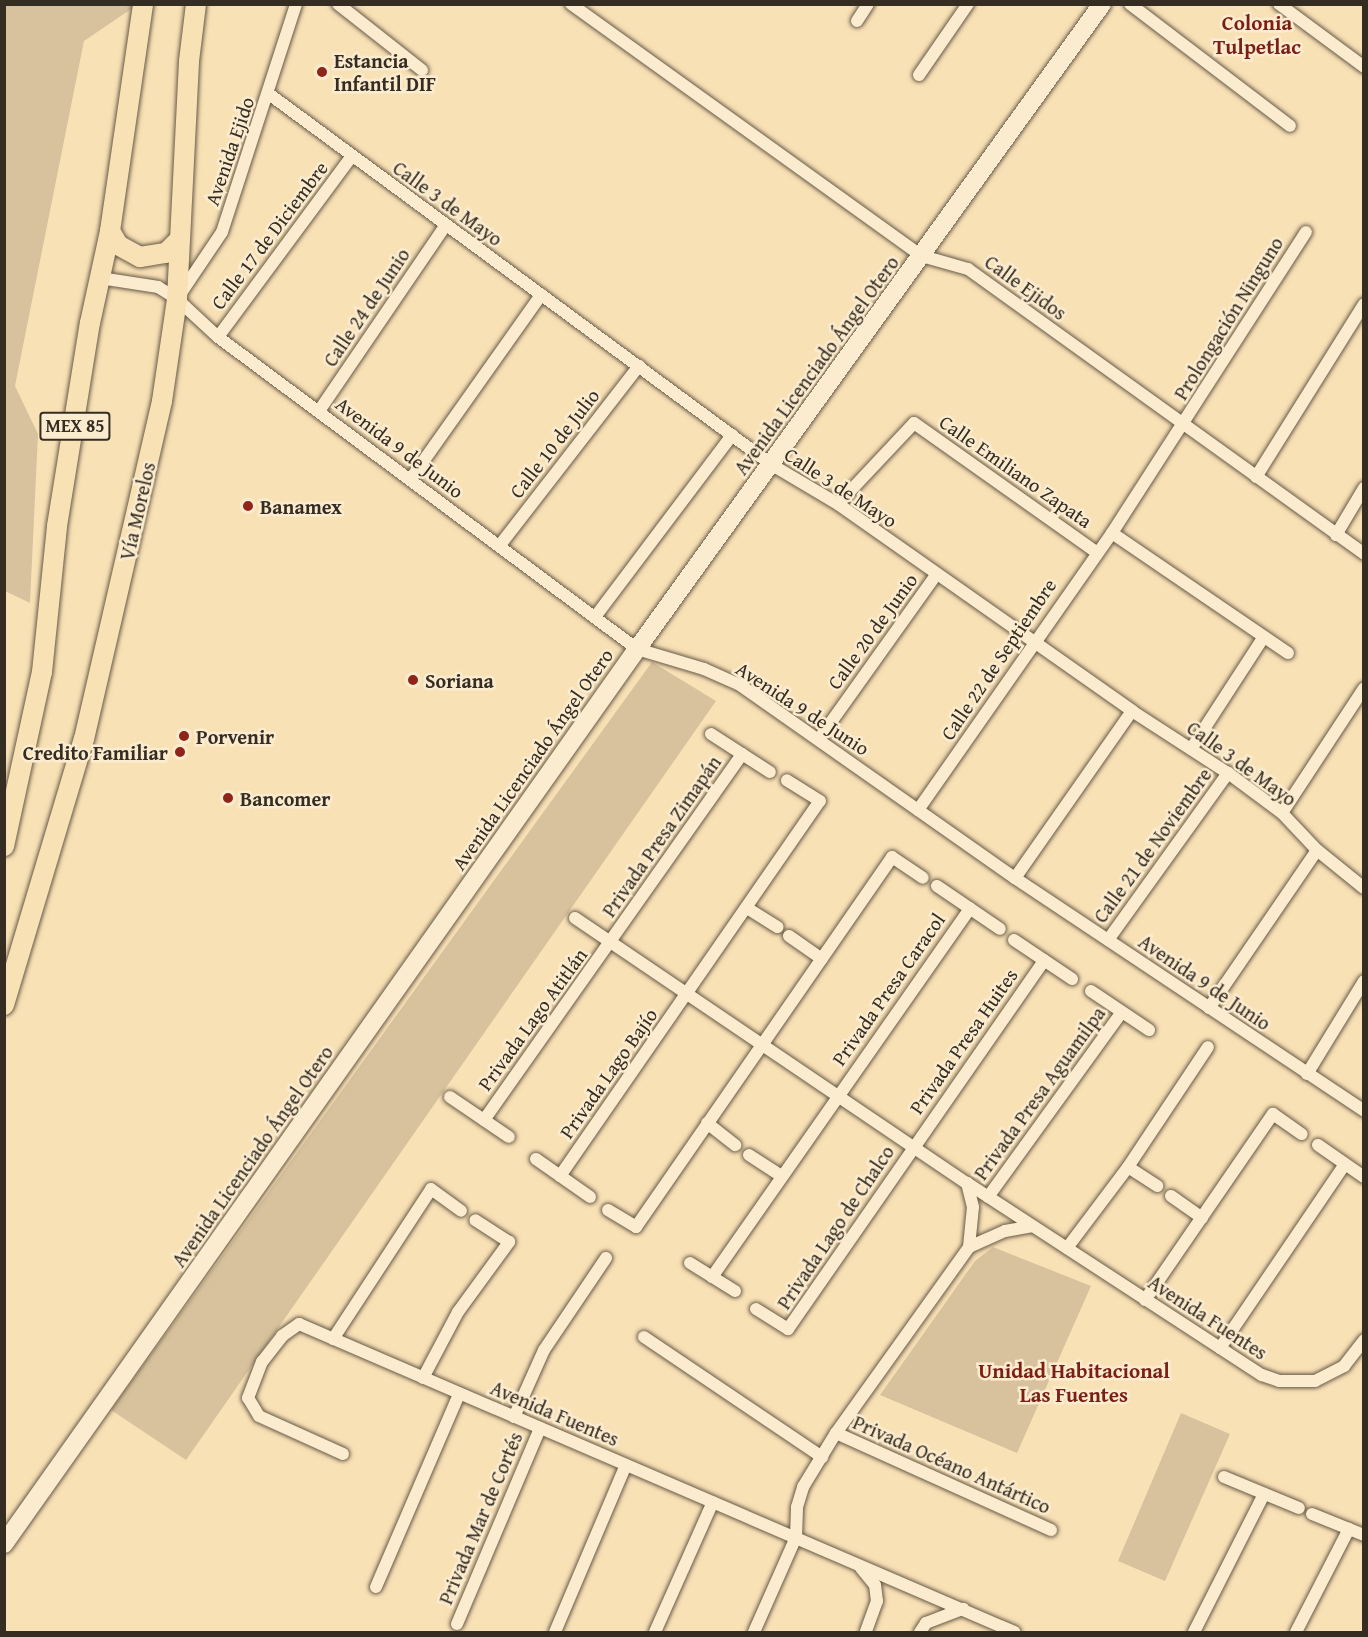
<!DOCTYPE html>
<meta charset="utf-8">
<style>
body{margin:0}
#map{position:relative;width:1368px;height:1637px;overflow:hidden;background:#f9e1b6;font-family:"Gentium Book Plus",serif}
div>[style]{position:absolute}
.green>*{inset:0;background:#d8c29d}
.roads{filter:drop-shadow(0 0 2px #675a47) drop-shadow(0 0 2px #675a47)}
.minor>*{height:12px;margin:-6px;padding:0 6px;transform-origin:6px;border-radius:6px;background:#fbecd0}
.secondary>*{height:18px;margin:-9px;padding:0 9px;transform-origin:9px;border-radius:9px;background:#fbecd0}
.primary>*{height:20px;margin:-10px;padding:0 10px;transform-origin:10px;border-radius:10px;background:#f9e1b6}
.dots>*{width:16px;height:16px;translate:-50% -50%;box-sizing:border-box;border:3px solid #fbecd0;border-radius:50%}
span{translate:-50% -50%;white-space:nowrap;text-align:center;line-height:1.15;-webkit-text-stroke:5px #fbecd0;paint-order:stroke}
.shield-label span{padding:2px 4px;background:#fbecd0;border:2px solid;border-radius:4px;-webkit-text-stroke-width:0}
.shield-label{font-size:18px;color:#362d22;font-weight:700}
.poi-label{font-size:20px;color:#362d22;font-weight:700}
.left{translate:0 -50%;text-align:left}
.right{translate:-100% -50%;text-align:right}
.street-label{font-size:20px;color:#362d22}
.neighbourhood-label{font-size:21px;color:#7a1f14;font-weight:700}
.frame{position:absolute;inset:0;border:6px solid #362d22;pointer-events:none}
</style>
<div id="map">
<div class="green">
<div style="clip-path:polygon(5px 5px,137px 5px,84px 41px,15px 386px,38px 434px,30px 603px,5px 591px)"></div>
<div style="clip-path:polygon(652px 662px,716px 701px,186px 1460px,111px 1410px)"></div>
<div style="clip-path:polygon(993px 1247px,1091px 1286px,1017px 1453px,880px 1395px,975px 1261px)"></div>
<div style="clip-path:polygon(1181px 1413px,1230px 1434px,1165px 1581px,1118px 1561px)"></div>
</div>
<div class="roads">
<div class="minor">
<div style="left:338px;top:4px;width:107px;rotate:38.2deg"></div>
<div style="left:571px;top:4px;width:432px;rotate:35.7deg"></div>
<div style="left:922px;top:256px;width:48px;rotate:15.8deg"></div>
<div style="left:968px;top:269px;width:488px;rotate:35.7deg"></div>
<div style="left:1130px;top:4px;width:201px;rotate:37.3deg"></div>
<div style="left:1279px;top:4px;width:106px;rotate:36.5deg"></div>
<div style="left:857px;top:21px;width:20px;rotate:-57deg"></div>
<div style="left:919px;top:75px;width:86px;rotate:-55.4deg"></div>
<div style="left:269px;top:94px;width:625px;rotate:36.41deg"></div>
<div style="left:772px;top:465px;width:77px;rotate:30.6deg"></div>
<div style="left:838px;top:504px;width:360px;rotate:35.1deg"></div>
<div style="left:1132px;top:711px;width:114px;rotate:32.9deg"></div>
<div style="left:1228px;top:773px;width:67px;rotate:36.5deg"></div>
<div style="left:1282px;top:813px;width:51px;rotate:46.6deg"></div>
<div style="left:1317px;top:850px;width:60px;rotate:39deg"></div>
<div style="left:100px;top:278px;width:59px;rotate:8.8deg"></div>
<div style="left:158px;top:287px;width:22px;rotate:32deg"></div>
<div style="left:177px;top:299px;width:56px;rotate:42.8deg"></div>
<div style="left:218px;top:337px;width:522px;rotate:36.67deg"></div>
<div style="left:637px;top:649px;width:70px;rotate:16.6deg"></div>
<div style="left:704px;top:669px;width:39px;rotate:24deg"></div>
<div style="left:740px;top:685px;width:336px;rotate:35.1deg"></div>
<div style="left:1015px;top:878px;width:420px;rotate:33.7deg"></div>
<div style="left:179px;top:296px;width:77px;rotate:-56.1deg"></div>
<div style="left:222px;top:232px;width:240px;rotate:-72deg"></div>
<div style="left:218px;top:337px;width:224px;rotate:-53.5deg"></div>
<div style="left:319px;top:411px;width:224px;rotate:-55.7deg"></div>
<div style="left:1256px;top:477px;width:204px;rotate:-58deg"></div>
<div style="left:410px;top:480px;width:227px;rotate:-54.7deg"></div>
<div style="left:838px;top:504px;width:111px;rotate:-46.8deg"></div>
<div style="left:914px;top:423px;width:222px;rotate:35.3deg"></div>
<div style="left:1112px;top:533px;width:213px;rotate:34.3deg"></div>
<div style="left:1336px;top:535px;width:55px;rotate:-59.2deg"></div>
<div style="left:500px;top:545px;width:227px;rotate:-52.2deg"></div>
<div style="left:595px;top:617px;width:228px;rotate:-53deg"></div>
<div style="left:711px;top:734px;width:70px;rotate:32.8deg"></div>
<div style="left:819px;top:739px;width:201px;rotate:-54.5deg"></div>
<div style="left:1191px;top:749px;width:132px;rotate:-57deg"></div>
<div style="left:918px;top:810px;width:338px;rotate:-55deg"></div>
<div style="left:1112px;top:533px;width:358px;rotate:-57.2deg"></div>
<div style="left:1282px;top:813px;width:149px;rotate:-56.7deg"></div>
<div style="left:1015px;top:878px;width:204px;rotate:-55deg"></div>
<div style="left:937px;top:886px;width:76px;rotate:34.3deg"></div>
<div style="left:747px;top:908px;width:36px;rotate:32deg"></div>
<div style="left:575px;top:918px;width:473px;rotate:34.1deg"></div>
<div style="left:967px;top:1183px;width:352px;rotate:33.1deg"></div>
<div style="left:1262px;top:1375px;width:18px;rotate:19deg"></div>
<div style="left:1279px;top:1381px;width:36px"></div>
<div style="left:1315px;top:1381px;width:33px;rotate:-27deg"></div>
<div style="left:1344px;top:1366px;width:33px;rotate:-52deg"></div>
<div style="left:789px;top:936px;width:40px;rotate:34.9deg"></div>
<div style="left:1014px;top:940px;width:70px;rotate:33.9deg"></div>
<div style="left:1108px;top:940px;width:206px;rotate:-54.3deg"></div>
<div style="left:1091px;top:991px;width:70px;rotate:33.9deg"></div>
<div style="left:1209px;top:1008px;width:191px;rotate:-55.6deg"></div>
<div style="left:1307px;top:1074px;width:109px;rotate:-58.5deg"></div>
<div style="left:450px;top:1097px;width:71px;rotate:34.1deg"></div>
<div style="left:484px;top:1120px;width:448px;rotate:-54.8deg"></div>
<div style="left:707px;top:1123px;width:36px;rotate:38deg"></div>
<div style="left:1318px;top:1145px;width:56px;rotate:34.8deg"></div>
<div style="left:749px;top:1155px;width:37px;rotate:33deg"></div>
<div style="left:536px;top:1159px;width:66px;rotate:35.1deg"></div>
<div style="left:1128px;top:1167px;width:35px;rotate:33deg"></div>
<div style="left:560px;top:1176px;width:456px;rotate:-55.3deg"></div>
<div style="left:820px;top:801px;width:39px;rotate:-148deg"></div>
<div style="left:1171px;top:1196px;width:38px;rotate:35deg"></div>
<div style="left:988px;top:1197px;width:228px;rotate:-54.1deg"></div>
<div style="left:608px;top:1210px;width:33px;rotate:31deg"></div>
<div style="left:636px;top:1227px;width:450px;rotate:-55.3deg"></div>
<div style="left:892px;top:857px;width:37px;rotate:34deg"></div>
<div style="left:969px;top:1247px;width:39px;rotate:-24deg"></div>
<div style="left:1005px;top:1231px;width:28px;rotate:-10deg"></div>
<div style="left:1067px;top:1248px;width:101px;rotate:-53deg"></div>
<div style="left:1128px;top:1167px;width:144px;rotate:-56.3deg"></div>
<div style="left:690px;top:1263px;width:53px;rotate:31.9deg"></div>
<div style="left:712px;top:1277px;width:450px;rotate:-55deg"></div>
<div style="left:1145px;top:1300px;width:226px;rotate:-55.5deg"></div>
<div style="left:1273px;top:1114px;width:35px;rotate:35deg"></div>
<div style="left:756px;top:1309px;width:38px;rotate:32deg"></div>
<div style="left:788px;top:1329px;width:449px;rotate:-55.2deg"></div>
<div style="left:644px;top:1337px;width:215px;rotate:34deg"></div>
<div style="left:333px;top:1339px;width:179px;rotate:-56.8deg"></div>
<div style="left:431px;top:1189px;width:37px;rotate:36deg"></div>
<div style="left:1220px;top:1348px;width:222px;rotate:-55.8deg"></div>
<div style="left:423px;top:1378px;width:75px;rotate:-62.1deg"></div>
<div style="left:458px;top:1312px;width:87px;rotate:-53.9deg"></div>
<div style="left:509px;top:1242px;width:40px;rotate:-147.1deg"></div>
<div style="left:514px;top:1417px;width:73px;rotate:-65.9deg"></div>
<div style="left:544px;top:1350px;width:111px;rotate:-56deg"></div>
<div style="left:836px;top:1433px;width:236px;rotate:24.3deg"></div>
<div style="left:343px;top:1454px;width:92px;rotate:-155.7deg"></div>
<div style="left:259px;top:1416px;width:21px;rotate:-121deg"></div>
<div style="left:248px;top:1398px;width:39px;rotate:-69deg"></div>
<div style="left:262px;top:1362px;width:33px;rotate:-52deg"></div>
<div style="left:282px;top:1336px;width:21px;rotate:-35deg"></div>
<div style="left:299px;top:1324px;width:779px;rotate:23.3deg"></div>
<div style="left:1224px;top:1477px;width:81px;rotate:22.5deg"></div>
<div style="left:1312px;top:1514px;width:56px;rotate:22deg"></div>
<div style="left:861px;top:1568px;width:22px;rotate:51deg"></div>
<div style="left:875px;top:1585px;width:16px;rotate:83deg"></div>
<div style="left:877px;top:1601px;width:33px;rotate:110deg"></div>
<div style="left:376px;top:1587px;width:210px;rotate:-66.7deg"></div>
<div style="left:457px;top:1624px;width:213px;rotate:-67deg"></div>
<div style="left:555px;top:1632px;width:181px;rotate:-67deg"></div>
<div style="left:655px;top:1632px;width:142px;rotate:-66deg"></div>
<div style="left:754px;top:1632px;width:104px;rotate:-66.1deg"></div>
<div style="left:796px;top:1537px;width:30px;rotate:-88deg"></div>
<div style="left:797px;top:1507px;width:21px;rotate:-73deg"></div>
<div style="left:803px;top:1487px;width:63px;rotate:-58.6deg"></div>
<div style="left:836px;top:1433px;width:229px;rotate:-54.4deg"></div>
<div style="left:969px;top:1247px;width:40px;rotate:-84.3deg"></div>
<div style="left:973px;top:1207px;width:25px;rotate:-104deg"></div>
<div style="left:920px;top:1632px;width:11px;rotate:-56deg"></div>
<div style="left:926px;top:1623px;width:40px;rotate:-21deg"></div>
<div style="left:1194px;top:1632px;width:155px;rotate:-63.1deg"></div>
<div style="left:1296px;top:1632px;width:116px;rotate:-62.8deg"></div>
</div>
<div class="secondary">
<div style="left:4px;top:1544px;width:1096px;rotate:-54.73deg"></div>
<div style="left:637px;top:649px;width:795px;rotate:-54.21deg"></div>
</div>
<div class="primary">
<div style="left:110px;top:231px;width:16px;rotate:60deg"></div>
<div style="left:118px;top:245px;width:25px;rotate:29deg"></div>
<div style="left:140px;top:257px;width:26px;rotate:-9deg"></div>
<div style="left:166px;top:253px;width:18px;rotate:-45deg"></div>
<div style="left:4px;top:846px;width:178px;rotate:-77.7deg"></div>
<div style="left:42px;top:672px;width:147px;rotate:-84.1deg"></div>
<div style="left:57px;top:526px;width:206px;rotate:-80.8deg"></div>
<div style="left:90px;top:323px;width:94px;rotate:-77.7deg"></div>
<div style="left:110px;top:231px;width:229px;rotate:-81.7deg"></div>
<div style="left:4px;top:1005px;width:278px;rotate:-73.3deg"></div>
<div style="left:84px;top:739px;width:347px;rotate:-77deg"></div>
<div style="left:162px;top:401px;width:103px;rotate:-81.6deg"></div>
<div style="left:177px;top:299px;width:238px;rotate:-87.1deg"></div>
<div style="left:189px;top:61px;width:57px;rotate:-83deg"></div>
</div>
</div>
<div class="dots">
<div style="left:322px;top:72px;background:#8f2418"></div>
<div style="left:248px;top:506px;background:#8f2418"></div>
<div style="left:413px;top:680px;background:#8f2418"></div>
<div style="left:184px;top:736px;background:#8f2418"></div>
<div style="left:180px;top:752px;background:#8f2418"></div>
<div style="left:228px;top:798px;background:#8f2418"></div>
</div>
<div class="shield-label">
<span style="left:75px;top:426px">MEX 85</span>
</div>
<div class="poi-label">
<span class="left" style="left:334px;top:72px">Estancia<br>Infantil DIF</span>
<span class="left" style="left:260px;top:506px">Banamex</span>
<span class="left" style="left:425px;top:680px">Soriana</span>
<span class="left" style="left:196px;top:736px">Porvenir</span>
<span class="right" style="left:168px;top:752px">Credito Familiar</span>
<span class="left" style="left:240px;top:798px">Bancomer</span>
</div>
<div class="street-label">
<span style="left:229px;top:151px;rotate:-71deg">Avenida Ejido</span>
<span style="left:448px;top:203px;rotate:36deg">Calle 3 de Mayo</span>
<span style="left:269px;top:235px;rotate:-53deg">Calle 17 de Diciembre</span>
<span style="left:1026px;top:287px;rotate:36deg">Calle Ejidos</span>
<span style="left:366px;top:307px;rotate:-56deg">Calle 24 de Junio</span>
<span style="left:1228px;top:318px;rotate:-58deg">Prolongación Ninguno</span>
<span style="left:816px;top:365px;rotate:-54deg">Avenida Licenciado Ángel Otero</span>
<span style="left:554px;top:443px;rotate:-52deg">Calle 10 de Julio</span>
<span style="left:400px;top:447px;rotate:37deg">Avenida 9 de Junio</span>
<span style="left:1016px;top:471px;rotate:35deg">Calle Emiliano Zapata</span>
<span style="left:841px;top:487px;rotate:33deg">Calle 3 de Mayo</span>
<span style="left:137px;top:511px;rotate:-77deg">Vía Morelos</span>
<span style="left:872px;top:631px;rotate:-54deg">Calle 20 de Junio</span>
<span style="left:998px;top:659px;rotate:-56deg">Calle 22 de Septiembre</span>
<span style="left:803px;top:708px;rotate:33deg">Avenida 9 de Junio</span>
<span style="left:532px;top:759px;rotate:-55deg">Avenida Licenciado Ángel Otero</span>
<span style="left:1242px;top:763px;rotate:36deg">Calle 3 de Mayo</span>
<span style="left:661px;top:836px;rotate:-55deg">Privada Presa Zimapán</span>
<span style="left:1152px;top:845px;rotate:-54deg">Calle 21 de Noviembre</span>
<span style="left:1205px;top:982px;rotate:34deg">Avenida 9 de Junio</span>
<span style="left:888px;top:989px;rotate:-55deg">Privada Presa Caracol</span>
<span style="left:532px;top:1019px;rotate:-54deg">Privada Lago Atitlán</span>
<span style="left:963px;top:1041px;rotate:-55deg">Privada Presa Huites</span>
<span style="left:608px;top:1073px;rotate:-55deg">Privada Lago Bajío</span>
<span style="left:1039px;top:1093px;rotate:-54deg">Privada Presa Aguamilpa</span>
<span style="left:252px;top:1156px;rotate:-55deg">Avenida Licenciado Ángel Otero</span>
<span style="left:835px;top:1227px;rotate:-56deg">Privada Lago de Chalco</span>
<span style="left:1208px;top:1317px;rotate:33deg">Avenida Fuentes</span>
<span style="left:555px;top:1413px;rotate:23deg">Avenida Fuentes</span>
<span style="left:952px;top:1464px;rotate:24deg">Privada Océano Antártico</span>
<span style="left:480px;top:1518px;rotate:-67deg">Privada Mar de Cortés</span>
</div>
<div class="neighbourhood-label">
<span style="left:1257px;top:35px">Colonia<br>Tulpetlac</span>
<span style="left:1074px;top:1383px">Unidad Habitacional<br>Las Fuentes</span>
</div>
<div class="frame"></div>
</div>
